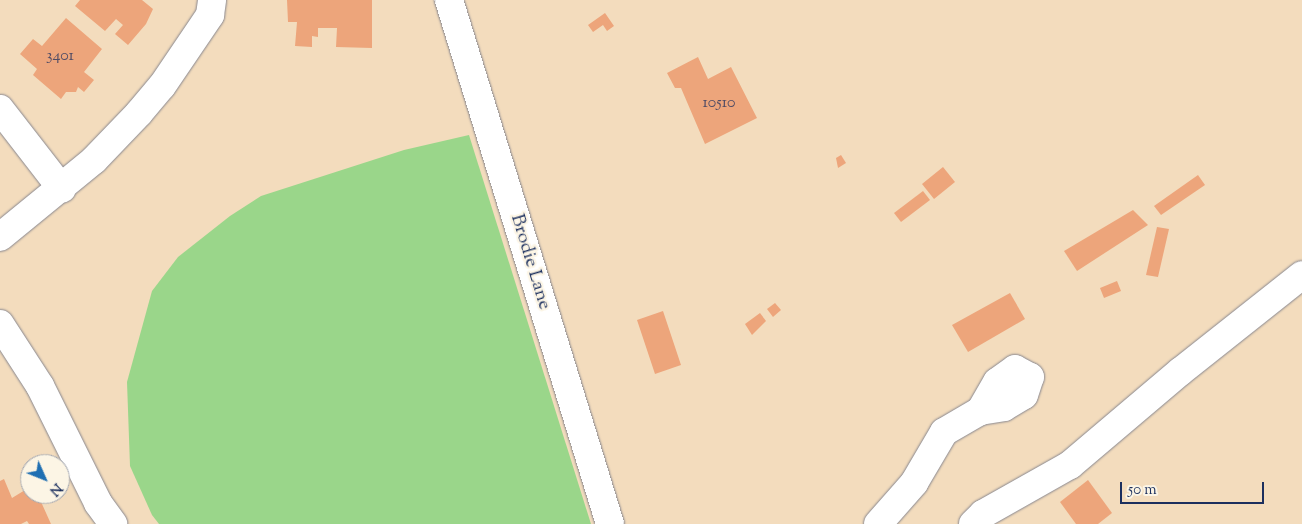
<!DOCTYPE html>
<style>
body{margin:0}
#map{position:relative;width:1302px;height:524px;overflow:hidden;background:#f3dcbd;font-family:"Sorts Mill Goudy",serif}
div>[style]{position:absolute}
.green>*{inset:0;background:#9ad68a}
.building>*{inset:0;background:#eda57b}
.roads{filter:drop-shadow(0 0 1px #87868e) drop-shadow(0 0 1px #87868e)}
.minor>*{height:28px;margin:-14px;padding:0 14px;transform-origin:14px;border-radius:14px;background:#fff}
.major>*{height:28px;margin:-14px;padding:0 14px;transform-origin:14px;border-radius:14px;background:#fff}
span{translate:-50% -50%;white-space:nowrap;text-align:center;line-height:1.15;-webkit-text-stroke:4.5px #fcf5e5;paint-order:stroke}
.number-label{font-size:16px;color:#504c65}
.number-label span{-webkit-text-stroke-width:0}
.street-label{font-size:19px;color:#1b2f5e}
.north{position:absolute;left:20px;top:454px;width:50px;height:50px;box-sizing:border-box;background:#fcf5e5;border:1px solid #a2a6af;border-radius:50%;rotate:134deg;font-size:14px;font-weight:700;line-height:20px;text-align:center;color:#1b2f5e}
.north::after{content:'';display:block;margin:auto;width:18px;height:22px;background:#1f6fb2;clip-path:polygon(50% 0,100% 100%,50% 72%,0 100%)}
.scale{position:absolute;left:1120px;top:482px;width:144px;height:22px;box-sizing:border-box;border:2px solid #1b2f5e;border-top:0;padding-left:6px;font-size:15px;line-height:18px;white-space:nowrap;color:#1b2f5e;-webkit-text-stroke:4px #fcf5e5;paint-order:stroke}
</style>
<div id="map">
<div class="green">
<div style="clip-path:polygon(469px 135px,591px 524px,159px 524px,152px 515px,130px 466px,127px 382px,152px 291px,178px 257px,230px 216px,261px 196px,404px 150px)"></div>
</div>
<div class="building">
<div style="clip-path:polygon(80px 0,142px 0,153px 9px,146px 24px,128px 45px,115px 34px,123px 25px,116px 19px,105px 31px,75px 6px)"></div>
<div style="clip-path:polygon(287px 0,372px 0,372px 48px,336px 47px,337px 28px,318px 28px,318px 37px,312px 36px,312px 47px,295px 46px,297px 22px,288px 22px)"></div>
<div style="clip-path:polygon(605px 13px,614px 26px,607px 31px,603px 25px,593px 32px,588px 25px)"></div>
<div style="clip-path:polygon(66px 18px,102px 49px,84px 72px,94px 80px,84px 92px,78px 87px,76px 92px,66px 92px,61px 99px,33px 75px,37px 69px,20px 54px,33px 39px,42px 46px)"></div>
<div style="clip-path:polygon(698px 57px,708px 79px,731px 67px,757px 118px,705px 144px,681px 88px,675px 88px,667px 73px)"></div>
<div style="clip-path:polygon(841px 155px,846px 163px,838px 168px,836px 158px)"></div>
<div style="clip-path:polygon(943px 167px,955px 182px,934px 199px,922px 184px)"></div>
<div style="clip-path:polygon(1198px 175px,1205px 185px,1161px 215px,1154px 206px)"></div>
<div style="clip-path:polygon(923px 191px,930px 200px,901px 222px,894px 213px)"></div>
<div style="clip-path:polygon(1133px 210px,1148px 225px,1077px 271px,1064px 251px)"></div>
<div style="clip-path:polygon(1157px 227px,1169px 229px,1158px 277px,1146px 275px)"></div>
<div style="clip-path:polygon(1117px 281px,1121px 291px,1104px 298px,1100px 288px)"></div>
<div style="clip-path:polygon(1010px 293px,1025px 319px,968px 352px,952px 325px)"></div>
<div style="clip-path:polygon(775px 303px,781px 310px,773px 317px,767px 309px)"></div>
<div style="clip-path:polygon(663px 311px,681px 365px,655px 374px,637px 320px)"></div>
<div style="clip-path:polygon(760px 313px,766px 321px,752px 335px,745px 324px)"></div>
<div style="clip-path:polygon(4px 479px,12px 498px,30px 487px,30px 494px,35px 494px,42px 504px,51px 524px,29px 524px,27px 521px,21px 524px,0 524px,0 481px)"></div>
<div style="clip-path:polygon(1088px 480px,1112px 513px,1098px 524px,1076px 524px,1060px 502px)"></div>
</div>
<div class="roads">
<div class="minor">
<div style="left:0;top:109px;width:101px;rotate:52.2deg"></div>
<div style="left:0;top:237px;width:122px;rotate:-39.3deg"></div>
<div style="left:94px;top:160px;width:65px;rotate:-46.2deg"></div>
<div style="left:139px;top:113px;width:35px;rotate:-50deg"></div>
<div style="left:162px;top:86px;width:86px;rotate:-55.9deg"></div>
<div style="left:210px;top:15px;width:15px;rotate:-82deg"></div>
<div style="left:0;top:324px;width:74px;rotate:57.2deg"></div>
<div style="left:40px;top:386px;width:131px;rotate:63.6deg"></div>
<div style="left:98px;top:503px;width:26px;rotate:54deg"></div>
<div style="left:878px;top:524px;width:55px;rotate:-48.7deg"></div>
<div style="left:914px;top:483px;width:59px;rotate:-59.5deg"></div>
<div style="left:944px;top:432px;width:42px;rotate:-30.3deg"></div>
<div style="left:980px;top:411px;width:24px;rotate:-9deg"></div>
<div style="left:1004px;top:407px;width:23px;rotate:-31deg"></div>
<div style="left:1024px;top:395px;width:19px;rotate:-72deg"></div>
<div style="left:1030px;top:377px;width:17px;rotate:-152deg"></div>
<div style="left:1015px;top:369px;width:22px;rotate:144deg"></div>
<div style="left:997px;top:382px;width:34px;rotate:120deg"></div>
<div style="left:973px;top:524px;width:14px;rotate:-45deg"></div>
<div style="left:983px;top:514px;width:100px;rotate:-29.4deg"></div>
<div style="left:1070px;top:465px;width:145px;rotate:-40.3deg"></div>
<div style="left:1181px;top:371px;width:154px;rotate:-38.4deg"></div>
</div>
<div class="major">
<div style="left:449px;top:0;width:548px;rotate:72.92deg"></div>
</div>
</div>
<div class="number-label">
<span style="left:60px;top:57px">3401</span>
<span style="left:719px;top:104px">10510</span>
</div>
<div class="street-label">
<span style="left:530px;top:262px;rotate:73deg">Brodie Lane</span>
</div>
<div class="north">N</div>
<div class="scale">50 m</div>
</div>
